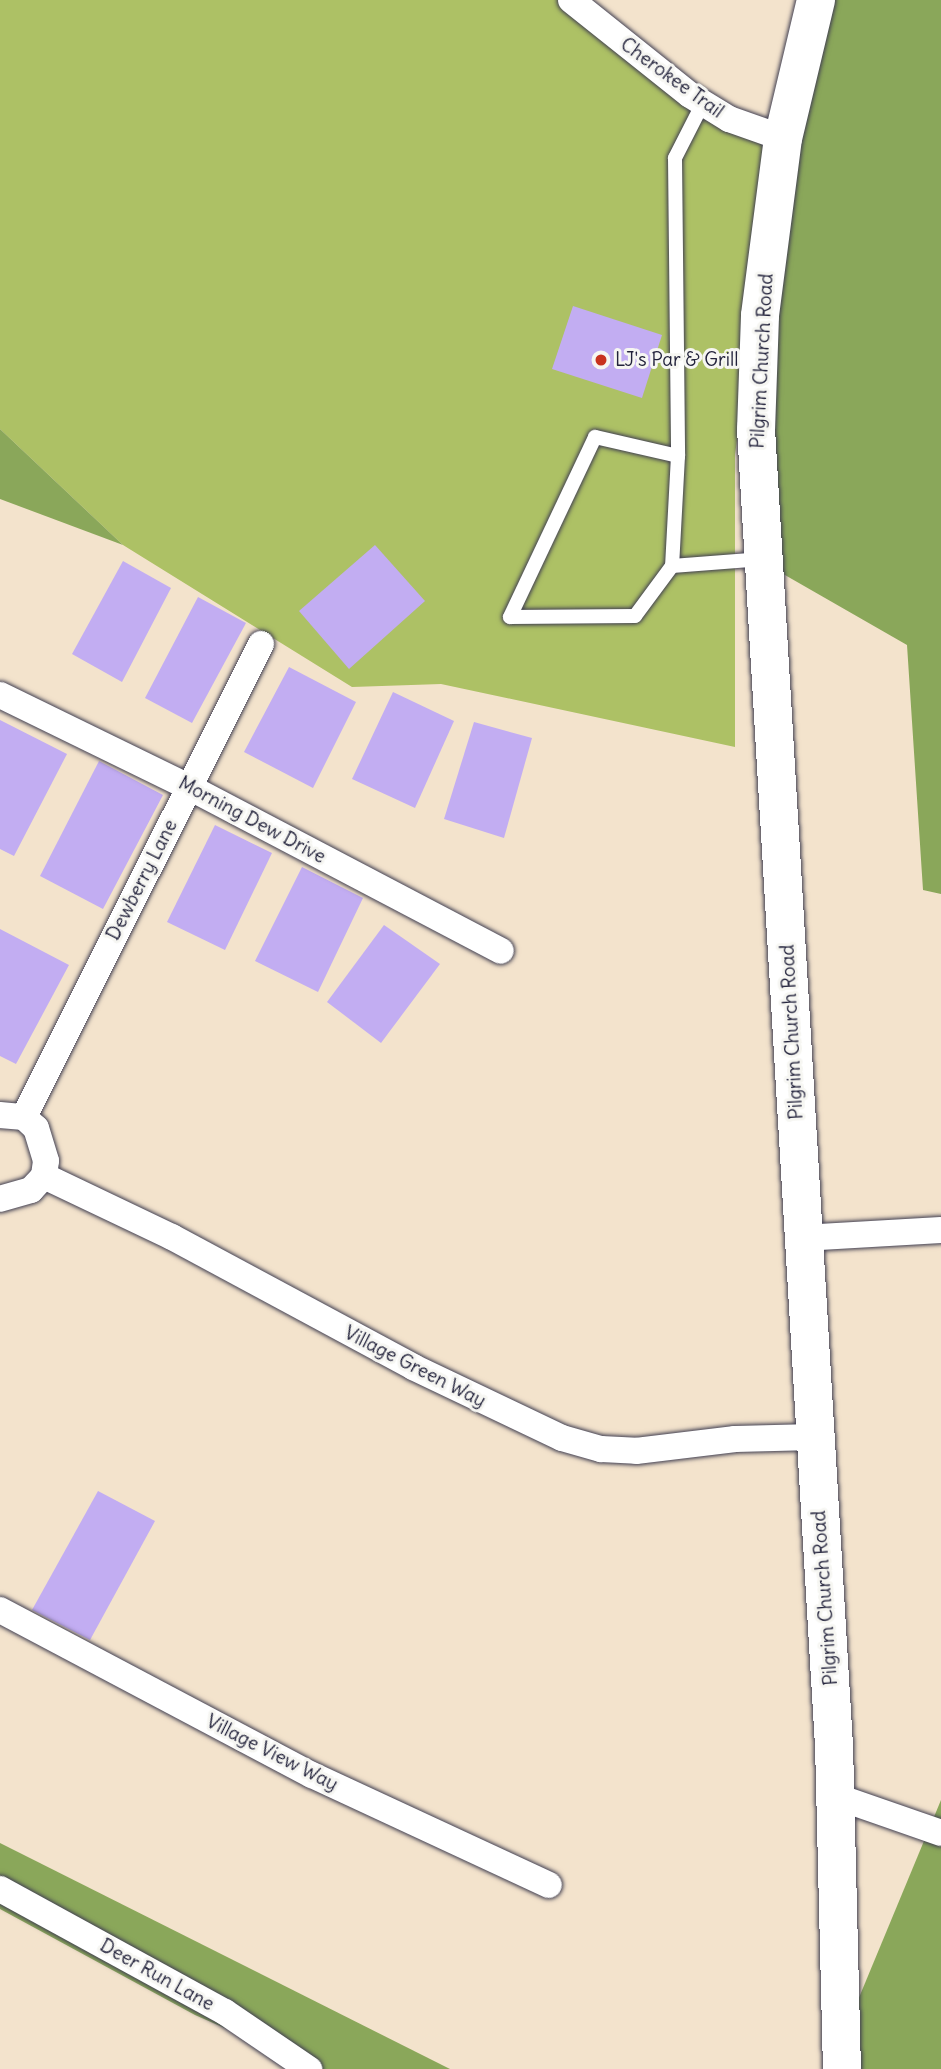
<!DOCTYPE html>
<style>
body{margin:0}
#map{position:relative;width:941px;height:2069px;overflow:hidden;background:#f3e3cc;font-family:Delius,sans-serif}
div>[style]{position:absolute}
.green>*{inset:0;background:#adc165}
.forest>*{inset:0;background:#8aa75a}
.building>*{inset:0;background:#c2adf2}
.roads{filter:drop-shadow(0 0 2px #413f51) drop-shadow(0 0 2px #413f51)}
.lane>*{height:14px;margin:-7px;padding:0 7px;transform-origin:7px;border-radius:7px;background:#fff}
.street>*{height:26px;margin:-13px;padding:0 13px;transform-origin:13px;border-radius:13px;background:#fff}
.secondary>*{height:38px;margin:-19px;padding:0 19px;transform-origin:19px;border-radius:19px;background:#fff}
.dots>*{width:19px;height:19px;translate:-50% -50%;box-sizing:border-box;border:4px solid #f6f6f2;border-radius:50%}
span{translate:-50% -50%;white-space:nowrap;text-align:center;line-height:1.15;-webkit-text-stroke:6px #f6f6f2;paint-order:stroke}
.street-label{font-size:19px;color:#22223b}
.poi-label{font-size:19px;color:#22223b}
.left{translate:0 -50%;text-align:left}
</style>
<div id="map">
<div class="green">
<div style="clip-path:polygon(0 0,572px 0,690px 95px,783px 138px,735px 454px,735px 747px,441px 684px,352px 687px,123px 545px,0 429px)"></div>
</div>
<div class="forest">
<div style="clip-path:polygon(816px 0,941px 0,941px 894px,923px 890px,907px 645px,764px 563px,756px 429px)"></div>
<div style="clip-path:polygon(0 429px,123px 545px,0 499px)"></div>
<div style="clip-path:polygon(941px 1800px,941px 2069px,842px 2069px,841px 2041px)"></div>
<div style="clip-path:polygon(0 1843px,450px 2069px,318px 2069px,195px 2015px,0 1909px)"></div>
</div>
<div class="building">
<div style="clip-path:polygon(573px 306px,662px 335px,642px 398px,552px 369px)"></div>
<div style="clip-path:polygon(375px 545px,425px 601px,349px 669px,299px 611px)"></div>
<div style="clip-path:polygon(123px 561px,171px 588px,122px 682px,72px 654px)"></div>
<div style="clip-path:polygon(198px 597px,246px 623px,192px 723px,145px 698px)"></div>
<div style="clip-path:polygon(289px 667px,356px 702px,313px 788px,244px 752px)"></div>
<div style="clip-path:polygon(393px 692px,454px 721px,415px 808px,352px 779px)"></div>
<div style="clip-path:polygon(0 720px,67px 754px,14px 856px,0 849px)"></div>
<div style="clip-path:polygon(474px 722px,532px 738px,504px 838px,444px 819px)"></div>
<div style="clip-path:polygon(99px 761px,163px 795px,103px 909px,40px 876px)"></div>
<div style="clip-path:polygon(215px 825px,272px 853px,225px 950px,167px 922px)"></div>
<div style="clip-path:polygon(302px 867px,363px 898px,318px 992px,255px 961px)"></div>
<div style="clip-path:polygon(384px 925px,440px 964px,381px 1043px,327px 1002px)"></div>
<div style="clip-path:polygon(0 929px,69px 965px,16px 1064px,0 1056px)"></div>
<div style="clip-path:polygon(98px 1491px,155px 1521px,90px 1640px,32px 1610px)"></div>
</div>
<div class="roads">
<div class="lane">
<div style="left:703px;top:103px;width:62px;rotate:117deg"></div>
<div style="left:675px;top:158px;width:298px;rotate:89.4deg"></div>
<div style="left:678px;top:456px;width:110px;rotate:93.1deg"></div>
<div style="left:672px;top:566px;width:91px;rotate:-4.4deg"></div>
<div style="left:672px;top:566px;width:62px;rotate:126.5deg"></div>
<div style="left:635px;top:616px;width:125px;rotate:179.5deg"></div>
<div style="left:510px;top:617px;width:199px;rotate:-64.7deg"></div>
<div style="left:595px;top:437px;width:85px;rotate:12.9deg"></div>
</div>
<div class="street">
<div style="left:571px;top:0;width:152px;rotate:38.6deg"></div>
<div style="left:690px;top:95px;width:46px;rotate:31.6deg"></div>
<div style="left:729px;top:119px;width:57px;rotate:19.4deg"></div>
<div style="left:0;top:695px;width:210px;rotate:26deg"></div>
<div style="left:189px;top:787px;width:352px;rotate:27.7deg"></div>
<div style="left:0;top:1115px;width:24px;rotate:5deg"></div>
<div style="left:24px;top:1117px;width:16px;rotate:43deg"></div>
<div style="left:36px;top:1128px;width:34px;rotate:73deg"></div>
<div style="left:46px;top:1161px;width:15px;rotate:98deg"></div>
<div style="left:44px;top:1176px;width:19px;rotate:133deg"></div>
<div style="left:31px;top:1190px;width:32px;rotate:164deg"></div>
<div style="left:24px;top:1117px;width:529px;rotate:-63.39deg"></div>
<div style="left:44px;top:1176px;width:142px;rotate:25.5deg"></div>
<div style="left:172px;top:1237px;width:274px;rotate:28.3deg"></div>
<div style="left:413px;top:1367px;width:165px;rotate:25.5deg"></div>
<div style="left:562px;top:1438px;width:41px;rotate:15.8deg"></div>
<div style="left:601px;top:1449px;width:35px;rotate:3deg"></div>
<div style="left:636px;top:1451px;width:100px;rotate:-6.9deg"></div>
<div style="left:735px;top:1439px;width:79px;rotate:-1.5deg"></div>
<div style="left:802px;top:1238px;width:139px;rotate:-3.3deg"></div>
<div style="left:0;top:1610px;width:353px;rotate:27.9deg"></div>
<div style="left:312px;top:1775px;width:261px;rotate:24.9deg"></div>
<div style="left:835px;top:1796px;width:112px;rotate:19.2deg"></div>
<div style="left:0;top:1889px;width:256px;rotate:28.7deg"></div>
<div style="left:225px;top:2012px;width:102px;rotate:34.2deg"></div>
</div>
<div class="secondary">
<div style="left:816px;top:0;width:142px;rotate:103.4deg"></div>
<div style="left:783px;top:138px;width:179px;rotate:97.4deg"></div>
<div style="left:760px;top:316px;width:113px;rotate:92deg"></div>
<div style="left:756px;top:429px;width:1317px;rotate:86.61deg"></div>
<div style="left:834px;top:1744px;width:325px;rotate:88.6deg"></div>
</div>
</div>
<div class="dots">
<div style="left:601px;top:360px;background:#c8321e"></div>
</div>
<div class="street-label">
<span style="left:672px;top:78px;rotate:36deg">Cherokee Trail</span>
<span style="left:762px;top:361px;rotate:-87deg">Pilgrim Church Road</span>
<span style="left:252px;top:820px;rotate:28deg">Morning Dew Drive</span>
<span style="left:142px;top:880px;rotate:-63deg">Dewberry Lane</span>
<span style="left:792px;top:1032px;rotate:-93deg">Pilgrim Church Road</span>
<span style="left:415px;top:1367px;rotate:27deg">Village Green Way</span>
<span style="left:825px;top:1598px;rotate:-94deg">Pilgrim Church Road</span>
<span style="left:272px;top:1753px;rotate:27deg">Village View Way</span>
<span style="left:157px;top:1975px;rotate:29deg">Deer Run Lane</span>
</div>
<div class="poi-label">
<span class="left" style="left:615px;top:360px">LJ's Par &amp; Grill</span>
</div>
</div>
